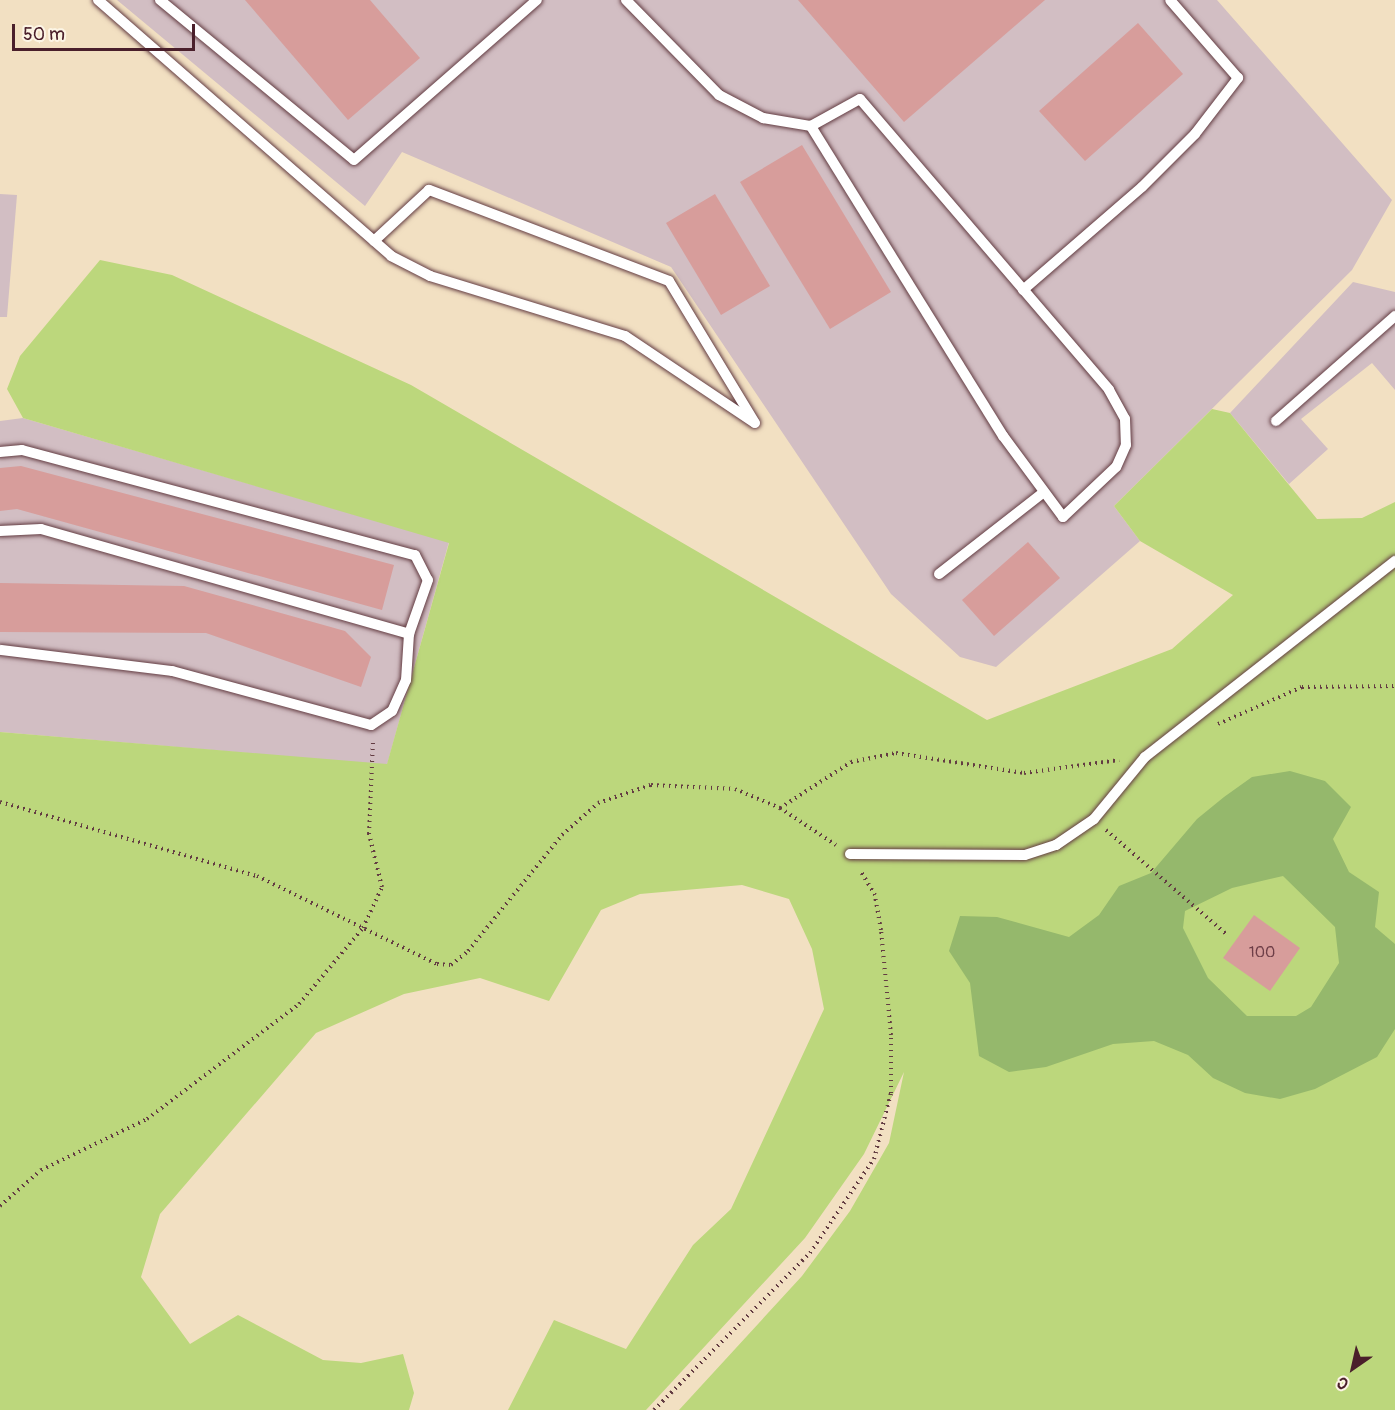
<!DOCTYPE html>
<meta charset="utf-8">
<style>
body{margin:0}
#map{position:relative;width:1395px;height:1410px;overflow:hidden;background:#f2e0c2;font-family:Pangolin,sans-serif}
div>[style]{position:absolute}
.industrial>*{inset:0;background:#d2bec3}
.green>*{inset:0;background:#bcd77c}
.forest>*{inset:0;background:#95b86c}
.building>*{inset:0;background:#d79d9b}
.path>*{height:4px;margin-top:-2px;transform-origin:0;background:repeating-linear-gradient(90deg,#633c42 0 1.5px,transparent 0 6px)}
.roads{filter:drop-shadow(0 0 2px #633c42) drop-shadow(0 0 2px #633c42)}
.lane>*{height:10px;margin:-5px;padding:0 5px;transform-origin:5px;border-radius:5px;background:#fff}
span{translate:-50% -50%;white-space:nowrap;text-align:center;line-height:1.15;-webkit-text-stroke:6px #fcf5e5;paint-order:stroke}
.number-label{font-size:15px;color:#6d3e47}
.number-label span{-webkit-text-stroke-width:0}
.north{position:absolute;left:1323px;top:1338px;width:60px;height:60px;-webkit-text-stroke:4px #fcf5e5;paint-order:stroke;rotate:214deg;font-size:16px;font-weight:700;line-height:24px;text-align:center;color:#4a1f2b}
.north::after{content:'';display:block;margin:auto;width:21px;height:27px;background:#4a1f2b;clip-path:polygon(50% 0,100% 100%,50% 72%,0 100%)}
.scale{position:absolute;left:12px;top:24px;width:183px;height:27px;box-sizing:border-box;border:3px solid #4a1f2b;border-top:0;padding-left:8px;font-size:18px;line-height:21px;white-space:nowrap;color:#4a1f2b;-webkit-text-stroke:4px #fcf5e5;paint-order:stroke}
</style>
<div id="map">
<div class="industrial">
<div style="clip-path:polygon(117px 0,1217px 0,1392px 200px,1352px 270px,1114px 506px,1140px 541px,996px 667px,960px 657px,891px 594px,671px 267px,402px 152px,365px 206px)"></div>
<div style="clip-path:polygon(0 194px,17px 195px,7px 317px,0 317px)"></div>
<div style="clip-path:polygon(1353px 282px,1395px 292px,1395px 390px,1372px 363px,1301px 419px,1328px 449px,1289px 484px,1230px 413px)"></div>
<div style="clip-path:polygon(23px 418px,449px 542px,387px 765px,0 732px,0 421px)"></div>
</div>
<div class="green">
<div style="clip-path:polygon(100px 260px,172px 275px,411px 385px,987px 720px,1172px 649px,1233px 595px,1140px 541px,1114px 506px,1212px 409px,1230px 413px,1317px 519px,1362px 518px,1395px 502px,1395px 1410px,679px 1410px,802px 1276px,850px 1211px,889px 1143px,904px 1072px,864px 1154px,805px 1238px,646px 1410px,508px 1410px,554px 1320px,626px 1349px,693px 1245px,731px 1209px,824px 1009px,812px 949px,789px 899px,742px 885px,640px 894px,601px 910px,549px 1001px,480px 978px,404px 994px,316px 1033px,160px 1214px,141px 1277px,190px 1344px,238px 1315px,323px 1360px,361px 1363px,403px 1354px,414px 1393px,409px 1410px,0 1410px,0 732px,387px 764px,449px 543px,23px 418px,7px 389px,20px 356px)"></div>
</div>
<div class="forest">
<div style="clip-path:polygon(evenodd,1290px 771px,1325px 781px,1351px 807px,1333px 839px,1349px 872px,1379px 892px,1375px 927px,1395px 944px,1395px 1029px,1377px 1057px,1315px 1089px,1280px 1099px,1245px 1093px,1213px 1078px,1188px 1055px,1154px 1041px,1113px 1044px,1046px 1067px,1009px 1072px,979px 1056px,970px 983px,949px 951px,960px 916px,997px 917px,1069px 937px,1099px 915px,1119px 886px,1151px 873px,1197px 819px,1224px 797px,1252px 777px,1290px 771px,1283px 876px,1335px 927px,1339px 963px,1311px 1007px,1296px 1016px,1247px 1016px,1208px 978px,1183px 928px,1185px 911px,1232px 888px,1283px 876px)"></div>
</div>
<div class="building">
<div style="clip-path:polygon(245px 0,370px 0,420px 58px,348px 120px)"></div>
<div style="clip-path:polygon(798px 0,1045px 0,904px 122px)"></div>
<div style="clip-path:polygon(1138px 23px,1183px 74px,1085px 161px,1039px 111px)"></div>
<div style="clip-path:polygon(802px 145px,891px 292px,830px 329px,740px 182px)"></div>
<div style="clip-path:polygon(715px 194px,770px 286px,721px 315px,666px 223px)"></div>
<div style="clip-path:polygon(21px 466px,394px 565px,382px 610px,17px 509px,0 511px,0 468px)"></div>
<div style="clip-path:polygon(1028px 542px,1060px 578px,994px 636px,962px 600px)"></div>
<div style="clip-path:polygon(0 583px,184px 586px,345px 631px,371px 657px,361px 687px,206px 633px,0 632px)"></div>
<div style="clip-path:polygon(1254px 915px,1300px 948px,1270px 991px,1223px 958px)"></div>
</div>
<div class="path">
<div style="left:1218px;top:724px;width:92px;rotate:-23.8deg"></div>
<div style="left:1302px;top:687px;width:93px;rotate:-0.6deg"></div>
<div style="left:0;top:802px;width:267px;rotate:16.1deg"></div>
<div style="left:257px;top:876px;width:200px;rotate:26.1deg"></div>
<div style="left:437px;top:964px;width:14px;rotate:4deg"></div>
<div style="left:451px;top:965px;width:22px;rotate:-39deg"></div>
<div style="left:468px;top:951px;width:149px;rotate:-51deg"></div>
<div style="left:562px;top:835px;width:48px;rotate:-41.6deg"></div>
<div style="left:598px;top:803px;width:56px;rotate:-18.8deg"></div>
<div style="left:651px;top:785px;width:84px;rotate:2.7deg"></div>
<div style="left:735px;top:789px;width:49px;rotate:22.9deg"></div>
<div style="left:780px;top:808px;width:67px;rotate:33.5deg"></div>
<div style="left:780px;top:808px;width:85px;rotate:-32.9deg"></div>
<div style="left:851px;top:762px;width:46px;rotate:-11.3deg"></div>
<div style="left:896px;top:753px;width:130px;rotate:8.9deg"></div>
<div style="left:1024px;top:773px;width:96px;rotate:-7.8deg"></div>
<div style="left:1106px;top:830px;width:159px;rotate:40.9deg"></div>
<div style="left:0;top:1206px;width:55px;rotate:-41.3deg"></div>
<div style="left:41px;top:1170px;width:118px;rotate:-25.7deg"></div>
<div style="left:147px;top:1119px;width:191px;rotate:-37.1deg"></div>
<div style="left:299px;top:1004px;width:99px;rotate:-49.9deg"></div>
<div style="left:363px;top:928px;width:45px;rotate:-65.1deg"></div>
<div style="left:382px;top:887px;width:55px;rotate:-103.8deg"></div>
<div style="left:369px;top:834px;width:93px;rotate:-87.5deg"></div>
<div style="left:654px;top:1410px;width:221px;rotate:-45.2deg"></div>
<div style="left:810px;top:1253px;width:114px;rotate:-55.8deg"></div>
<div style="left:874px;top:1159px;width:68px;rotate:-75.6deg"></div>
<div style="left:891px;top:1093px;width:58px;rotate:-90deg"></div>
<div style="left:891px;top:1035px;width:105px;rotate:-95.4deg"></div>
<div style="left:881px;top:930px;width:36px;rotate:-100deg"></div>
<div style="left:875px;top:895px;width:27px;rotate:-121deg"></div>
</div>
<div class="roads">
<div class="lane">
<div style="left:98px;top:0;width:389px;rotate:41.1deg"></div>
<div style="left:391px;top:256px;width:44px;rotate:27.1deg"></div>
<div style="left:430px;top:276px;width:204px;rotate:17.1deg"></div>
<div style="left:625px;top:336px;width:156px;rotate:33.8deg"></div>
<div style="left:755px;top:423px;width:166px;rotate:-121.2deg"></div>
<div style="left:669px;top:281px;width:257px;rotate:-159.2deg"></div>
<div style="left:429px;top:190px;width:75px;rotate:137.2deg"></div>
<div style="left:160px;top:0;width:251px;rotate:39.5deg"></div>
<div style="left:354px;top:160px;width:243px;rotate:-41.2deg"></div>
<div style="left:626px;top:0;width:133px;rotate:45.6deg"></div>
<div style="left:719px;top:95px;width:50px;rotate:27.6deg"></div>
<div style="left:763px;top:118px;width:49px;rotate:9.5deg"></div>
<div style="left:811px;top:126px;width:56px;rotate:-28.9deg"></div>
<div style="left:860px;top:99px;width:383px;rotate:49.4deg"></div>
<div style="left:1109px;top:390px;width:33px;rotate:61deg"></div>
<div style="left:1125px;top:419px;width:26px;rotate:88deg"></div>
<div style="left:1126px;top:445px;width:24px;rotate:114deg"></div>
<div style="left:1116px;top:467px;width:73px;rotate:136.7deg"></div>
<div style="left:1063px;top:517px;width:101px;rotate:-126.5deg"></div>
<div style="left:1003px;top:436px;width:365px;rotate:-121.8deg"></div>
<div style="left:1023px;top:290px;width:157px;rotate:-40.9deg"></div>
<div style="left:1142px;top:187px;width:75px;rotate:-45deg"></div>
<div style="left:1195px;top:134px;width:71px;rotate:-52.5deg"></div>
<div style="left:1238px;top:78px;width:103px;rotate:-131.1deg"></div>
<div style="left:1276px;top:421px;width:159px;rotate:-41.4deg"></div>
<div style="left:0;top:452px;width:22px;rotate:-5deg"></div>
<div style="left:22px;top:450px;width:407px;rotate:15deg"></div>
<div style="left:415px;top:555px;width:28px;rotate:63deg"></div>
<div style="left:428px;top:580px;width:57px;rotate:109.4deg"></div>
<div style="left:0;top:531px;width:41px;rotate:-2.8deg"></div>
<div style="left:41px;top:529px;width:383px;rotate:15.9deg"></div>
<div style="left:409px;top:634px;width:46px;rotate:93.7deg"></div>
<div style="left:406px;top:680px;width:34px;rotate:114deg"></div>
<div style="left:392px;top:711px;width:25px;rotate:146deg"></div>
<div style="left:371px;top:725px;width:206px;rotate:-164.8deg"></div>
<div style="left:172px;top:671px;width:173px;rotate:-173deg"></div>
<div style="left:939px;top:574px;width:133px;rotate:-38deg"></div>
<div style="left:850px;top:854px;width:175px;rotate:0.3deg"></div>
<div style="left:1025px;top:855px;width:33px;rotate:-18deg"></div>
<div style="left:1056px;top:845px;width:46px;rotate:-34.4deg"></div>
<div style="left:1094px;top:819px;width:80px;rotate:-50.6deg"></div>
<div style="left:1145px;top:757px;width:318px;rotate:-38.1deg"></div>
</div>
</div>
<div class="number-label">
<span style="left:1262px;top:953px">100</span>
</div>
<div class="north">С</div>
<div class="scale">50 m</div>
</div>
